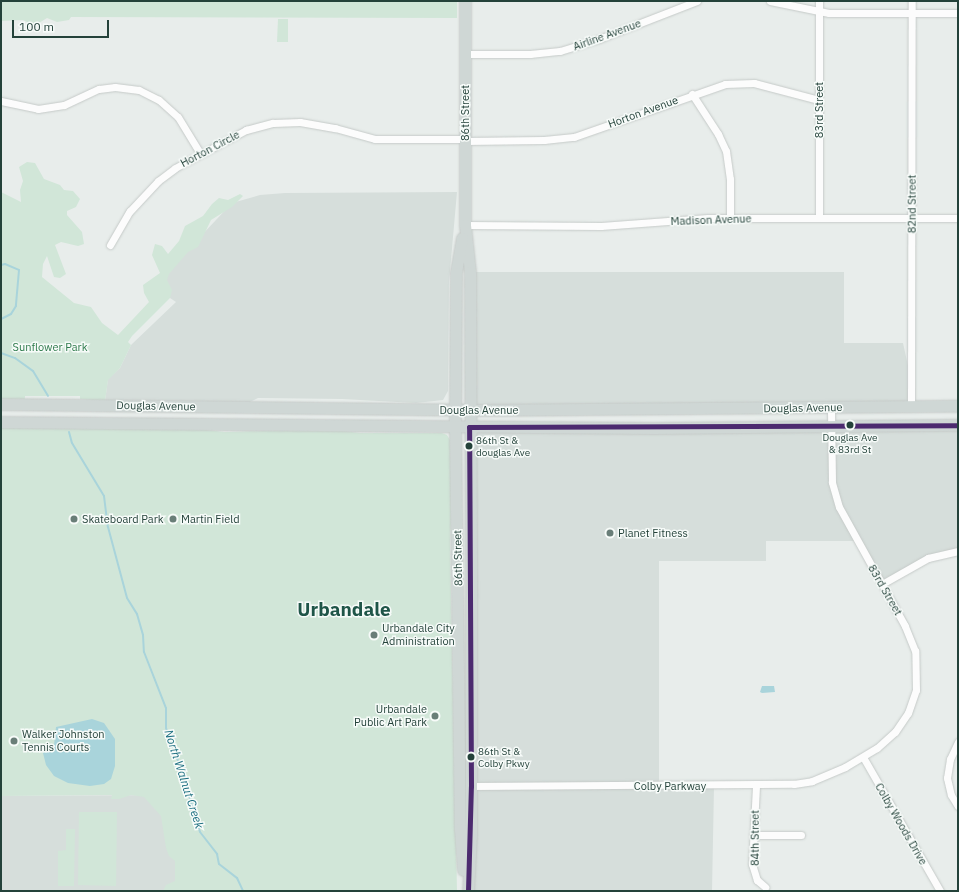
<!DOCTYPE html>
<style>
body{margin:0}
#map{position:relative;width:959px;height:892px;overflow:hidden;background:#e8edeb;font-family:"IBM Plex Sans",sans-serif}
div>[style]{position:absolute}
.built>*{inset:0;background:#d6dedb}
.green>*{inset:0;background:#d1e6d8}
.water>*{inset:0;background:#a9d4db}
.stream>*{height:2px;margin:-1px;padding:0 1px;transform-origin:1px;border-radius:1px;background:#a9d4db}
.roads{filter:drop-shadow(0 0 1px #c5cac8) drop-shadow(0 0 1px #c5cac8)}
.minor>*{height:7px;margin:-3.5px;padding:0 3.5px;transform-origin:3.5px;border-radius:3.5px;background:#fcfcfc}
.primary>*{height:11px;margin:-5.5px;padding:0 5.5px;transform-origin:5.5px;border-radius:5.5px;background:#cfd7d5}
.bus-1>*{height:5px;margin:-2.5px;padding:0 2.5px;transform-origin:2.5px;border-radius:2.5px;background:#4c2a6f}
.dots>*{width:11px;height:11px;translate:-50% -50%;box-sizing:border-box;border:2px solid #f7fbf9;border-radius:50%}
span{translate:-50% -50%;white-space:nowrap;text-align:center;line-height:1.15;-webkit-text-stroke:3px #f7fbf9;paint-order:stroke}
.bus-label{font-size:10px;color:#24423a}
.left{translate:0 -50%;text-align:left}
.street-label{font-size:11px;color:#24423a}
.park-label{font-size:11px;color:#2d7a4b}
.poi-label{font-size:11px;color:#24423a}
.right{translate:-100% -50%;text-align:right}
.water-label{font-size:12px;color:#1c6f80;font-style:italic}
.town-label{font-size:19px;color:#1f5548;font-weight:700}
.frame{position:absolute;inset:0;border:2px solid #24423a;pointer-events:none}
.scale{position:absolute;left:12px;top:20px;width:97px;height:18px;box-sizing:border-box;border:2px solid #24423a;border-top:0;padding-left:5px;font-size:12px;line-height:14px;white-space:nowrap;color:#24423a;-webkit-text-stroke:3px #f7fbf9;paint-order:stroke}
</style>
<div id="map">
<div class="built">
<div style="clip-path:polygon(457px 192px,449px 282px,448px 391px,443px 400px,416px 403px,342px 399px,258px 398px,250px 402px,105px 401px,108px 379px,120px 368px,131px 345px,176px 302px,170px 298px,165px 274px,232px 203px,260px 195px,285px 193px)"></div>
<div style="clip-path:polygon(470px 272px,844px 272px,844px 343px,903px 343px,910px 375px,911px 407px,469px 410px)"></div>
<div style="clip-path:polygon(958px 425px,958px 551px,943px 553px,884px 584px,858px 541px,766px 541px,766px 561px,659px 561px,659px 786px,714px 787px,712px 891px,468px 891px,469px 427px)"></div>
<div style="clip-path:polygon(176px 795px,175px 891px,1px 891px,1px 796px)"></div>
</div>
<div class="green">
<div style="clip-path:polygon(1px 1px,457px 1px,457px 18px,71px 17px,69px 20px,57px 22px,47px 18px,39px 23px,31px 24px,23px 20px,1px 21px)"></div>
<div style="clip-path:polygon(278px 19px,288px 19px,288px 42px,277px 42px)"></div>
<div style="clip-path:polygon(27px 162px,35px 163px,44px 179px,60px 185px,64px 190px,73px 191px,80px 199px,76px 207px,67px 211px,67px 215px,82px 232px,84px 244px,78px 246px,61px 242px,55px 245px,66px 274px,60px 278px,54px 277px,47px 256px,43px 264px,42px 277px,74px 303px,91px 307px,102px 323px,118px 335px,149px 302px,144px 293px,143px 285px,160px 273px,152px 255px,155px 244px,162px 246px,168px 254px,179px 241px,185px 226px,203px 216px,212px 204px,219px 198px,228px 200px,240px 194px,243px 196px,232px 207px,211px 220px,198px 247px,188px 252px,169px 274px,167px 280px,172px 290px,170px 298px,132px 336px,128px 342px,131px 345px,120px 368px,108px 380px,105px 401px,80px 399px,80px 396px,25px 396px,25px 399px,1px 400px,1px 192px,21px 202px,20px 190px,23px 181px,19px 167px)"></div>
<div style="clip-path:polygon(1px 426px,188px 428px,225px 432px,327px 429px,360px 433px,442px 433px,447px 435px,450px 440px,452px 506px,450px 541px,457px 891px,163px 891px,166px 885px,175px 881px,175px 861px,169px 856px,166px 848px,161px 816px,144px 797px,131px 795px,119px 799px,111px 799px,112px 795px,1px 796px)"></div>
<div style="clip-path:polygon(79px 812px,117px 812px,116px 886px,78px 885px)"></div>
<div style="clip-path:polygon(66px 829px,75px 829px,74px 886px,58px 886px,58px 851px,66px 850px)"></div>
</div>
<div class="water">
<div style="clip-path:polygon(762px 686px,774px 686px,775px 692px,762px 693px,760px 692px)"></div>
<div style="clip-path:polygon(92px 719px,104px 723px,115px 739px,115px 766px,111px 779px,104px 784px,90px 786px,68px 783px,54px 776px,46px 765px,43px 753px,54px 745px,56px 727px)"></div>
</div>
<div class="stream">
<div style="left:1px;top:265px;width:4px;rotate:-14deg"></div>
<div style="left:5px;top:264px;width:15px;rotate:23deg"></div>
<div style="left:19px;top:270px;width:36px;rotate:95deg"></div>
<div style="left:16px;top:306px;width:9px;rotate:122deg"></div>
<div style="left:11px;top:314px;width:11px;rotate:153deg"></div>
<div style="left:1px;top:353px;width:15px;rotate:20deg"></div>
<div style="left:15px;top:358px;width:22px;rotate:36deg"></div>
<div style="left:33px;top:371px;width:29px;rotate:59deg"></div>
<div style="left:69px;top:432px;width:11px;rotate:75deg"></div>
<div style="left:72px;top:443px;width:62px;rotate:58.9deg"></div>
<div style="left:104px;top:496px;width:31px;rotate:83deg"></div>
<div style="left:108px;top:527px;width:73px;rotate:75deg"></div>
<div style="left:127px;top:598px;width:19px;rotate:58deg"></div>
<div style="left:137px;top:614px;width:22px;rotate:74deg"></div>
<div style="left:143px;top:635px;width:17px;rotate:87deg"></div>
<div style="left:144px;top:652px;width:60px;rotate:68.6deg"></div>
<div style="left:166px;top:708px;width:20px;rotate:90deg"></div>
<div style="left:166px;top:728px;width:49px;rotate:69.7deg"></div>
<div style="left:183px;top:774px;width:60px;rotate:73.7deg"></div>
<div style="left:200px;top:832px;width:28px;rotate:52deg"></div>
<div style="left:217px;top:854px;width:10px;rotate:79deg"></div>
<div style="left:219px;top:864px;width:23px;rotate:38deg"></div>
<div style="left:237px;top:878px;width:14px;rotate:65deg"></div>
</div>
<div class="roads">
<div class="minor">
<div style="left:770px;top:1px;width:60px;rotate:11.5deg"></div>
<div style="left:829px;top:13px;width:129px"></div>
<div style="left:819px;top:1px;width:217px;rotate:90deg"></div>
<div style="left:465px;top:54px;width:65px"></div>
<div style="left:530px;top:54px;width:30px;rotate:-6deg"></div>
<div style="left:560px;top:51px;width:41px;rotate:-17.1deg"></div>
<div style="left:599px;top:39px;width:105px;rotate:-21.2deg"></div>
<div style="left:692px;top:94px;width:48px;rotate:57deg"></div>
<div style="left:718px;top:134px;width:19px;rotate:65deg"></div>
<div style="left:726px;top:151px;width:28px;rotate:82deg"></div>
<div style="left:730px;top:179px;width:39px;rotate:90deg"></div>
<div style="left:1px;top:101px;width:38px;rotate:12deg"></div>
<div style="left:38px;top:109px;width:26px;rotate:-9deg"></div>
<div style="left:64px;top:105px;width:38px;rotate:-25deg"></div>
<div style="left:99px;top:89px;width:16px;rotate:-7deg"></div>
<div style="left:115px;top:87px;width:24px;rotate:7deg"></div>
<div style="left:139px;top:90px;width:22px;rotate:27deg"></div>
<div style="left:159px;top:100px;width:25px;rotate:42deg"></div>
<div style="left:178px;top:117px;width:42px;rotate:58.6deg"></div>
<div style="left:465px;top:141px;width:79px;rotate:-0.7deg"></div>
<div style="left:544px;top:140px;width:30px;rotate:-6deg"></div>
<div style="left:574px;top:137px;width:160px;rotate:-19.3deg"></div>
<div style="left:725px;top:84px;width:29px;rotate:-2deg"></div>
<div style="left:754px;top:83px;width:67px;rotate:14.7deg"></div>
<div style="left:465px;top:225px;width:136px;rotate:0.4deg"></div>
<div style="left:601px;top:226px;width:107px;rotate:-4.3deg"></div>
<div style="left:708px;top:218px;width:250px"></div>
<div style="left:110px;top:245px;width:39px;rotate:-60deg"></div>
<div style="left:130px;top:211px;width:41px;rotate:-47deg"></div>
<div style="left:158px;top:181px;width:21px;rotate:-37deg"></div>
<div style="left:175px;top:168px;width:81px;rotate:-28.2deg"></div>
<div style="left:246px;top:130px;width:28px;rotate:-15deg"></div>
<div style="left:273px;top:123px;width:27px;rotate:-2deg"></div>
<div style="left:300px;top:122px;width:36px;rotate:10deg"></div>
<div style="left:335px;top:128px;width:41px;rotate:15.4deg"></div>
<div style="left:375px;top:139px;width:90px"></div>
<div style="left:911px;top:407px;width:406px;rotate:-89.9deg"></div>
<div style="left:882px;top:584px;width:53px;rotate:-29.5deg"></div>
<div style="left:928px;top:558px;width:31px;rotate:-13deg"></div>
<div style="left:958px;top:742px;width:19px;rotate:115deg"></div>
<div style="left:950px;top:759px;width:19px;rotate:99deg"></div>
<div style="left:947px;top:778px;width:17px;rotate:77deg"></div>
<div style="left:951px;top:795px;width:13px;rotate:58deg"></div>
<div style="left:863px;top:757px;width:155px;rotate:60.1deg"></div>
<div style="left:471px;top:786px;width:323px;rotate:-0.4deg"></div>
<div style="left:794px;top:784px;width:18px;rotate:-9deg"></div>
<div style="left:812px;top:781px;width:36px;rotate:-23deg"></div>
<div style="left:845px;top:767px;width:37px;rotate:-31deg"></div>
<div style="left:877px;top:748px;width:24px;rotate:-42deg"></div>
<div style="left:895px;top:732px;width:23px;rotate:-56deg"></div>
<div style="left:908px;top:713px;width:24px;rotate:-71deg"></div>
<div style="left:916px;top:690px;width:39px;rotate:-91deg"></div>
<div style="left:915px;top:651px;width:27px;rotate:-112deg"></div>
<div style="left:905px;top:626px;width:136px;rotate:-119deg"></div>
<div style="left:839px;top:507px;width:26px;rotate:-106deg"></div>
<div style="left:832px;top:482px;width:75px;rotate:-90.8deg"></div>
<div style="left:756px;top:786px;width:78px;rotate:92.9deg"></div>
<div style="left:752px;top:864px;width:17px;rotate:73deg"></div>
<div style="left:757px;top:880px;width:11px;rotate:41deg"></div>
<div style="left:753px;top:835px;width:48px"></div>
</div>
<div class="primary">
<div style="left:465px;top:1px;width:224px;rotate:90deg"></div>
<div style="left:465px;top:225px;width:47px;rotate:83.9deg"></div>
<div style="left:470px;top:272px;width:327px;rotate:89.8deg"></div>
<div style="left:471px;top:599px;width:235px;rotate:90deg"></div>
<div style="left:471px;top:834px;width:57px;rotate:93deg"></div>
<div style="left:462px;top:238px;width:36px;rotate:100deg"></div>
<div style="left:456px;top:273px;width:154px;rotate:90.4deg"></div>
<div style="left:455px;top:427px;width:402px;rotate:89.3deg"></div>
<div style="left:460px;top:829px;width:41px;rotate:85.8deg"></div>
<div style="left:1px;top:404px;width:468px;rotate:0.7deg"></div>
<div style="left:469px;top:410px;width:489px;rotate:-0.5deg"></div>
<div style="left:1px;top:422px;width:653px;rotate:0.53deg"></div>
<div style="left:654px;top:428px;width:304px;rotate:-0.6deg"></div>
</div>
</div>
<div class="bus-1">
<div style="left:468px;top:891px;width:105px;rotate:-88.4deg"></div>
<div style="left:471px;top:786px;width:359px;rotate:-90.3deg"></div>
<div style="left:469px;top:427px;width:489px;rotate:-0.2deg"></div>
</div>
<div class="dots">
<div style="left:850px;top:425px;background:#24423a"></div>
<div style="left:469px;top:446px;background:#24423a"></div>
<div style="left:74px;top:519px;background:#697e78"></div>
<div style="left:173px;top:519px;background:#697e78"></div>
<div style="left:610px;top:533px;background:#697e78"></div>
<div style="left:374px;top:635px;background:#697e78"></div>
<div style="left:435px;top:716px;background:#697e78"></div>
<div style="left:14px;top:741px;background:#697e78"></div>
<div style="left:471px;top:757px;background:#24423a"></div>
</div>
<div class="bus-label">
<span style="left:850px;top:443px">Douglas Ave<br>&amp; 83rd St</span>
<span class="left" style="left:476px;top:446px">86th St &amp;<br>douglas Ave</span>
<span class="left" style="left:478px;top:757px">86th St &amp;<br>Colby Pkwy</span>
</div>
<div class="street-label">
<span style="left:607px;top:35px;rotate:-20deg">Airline Avenue</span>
<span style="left:819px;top:110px;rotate:-90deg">83rd Street</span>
<span style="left:643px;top:112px;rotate:-20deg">Horton Avenue</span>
<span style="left:465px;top:113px;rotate:-90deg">86th Street</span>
<span style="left:210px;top:149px;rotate:-28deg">Horton Circle</span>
<span style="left:912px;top:204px;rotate:-90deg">82nd Street</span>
<span style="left:711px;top:220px;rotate:-2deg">Madison Avenue</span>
<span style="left:156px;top:406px;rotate:1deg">Douglas Avenue</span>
<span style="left:803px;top:408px;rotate:-1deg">Douglas Avenue</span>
<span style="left:479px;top:410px">Douglas Avenue</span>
<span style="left:458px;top:558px;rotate:-91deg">86th Street</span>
<span style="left:885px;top:590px;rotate:60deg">83rd Street</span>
<span style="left:670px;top:786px">Colby Parkway</span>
<span style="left:901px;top:824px;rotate:60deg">Colby Woods Drive</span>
<span style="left:755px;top:838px;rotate:-90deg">84th Street</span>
</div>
<div class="park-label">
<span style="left:50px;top:347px">Sunflower Park</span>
</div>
<div class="poi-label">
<span class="left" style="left:82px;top:519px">Skateboard Park</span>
<span class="left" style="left:181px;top:519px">Martin Field</span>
<span class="left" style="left:618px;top:533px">Planet Fitness</span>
<span class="left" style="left:382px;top:635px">Urbandale City<br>Administration</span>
<span class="right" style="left:427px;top:716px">Urbandale<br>Public Art Park</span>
<span class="left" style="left:22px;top:741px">Walker Johnston<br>Tennis Courts</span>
</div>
<div class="water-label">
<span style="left:184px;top:779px;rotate:72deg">North Walnut Creek</span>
</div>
<div class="town-label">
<span style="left:344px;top:610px">Urbandale</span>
</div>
<div class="frame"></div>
<div class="scale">100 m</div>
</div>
